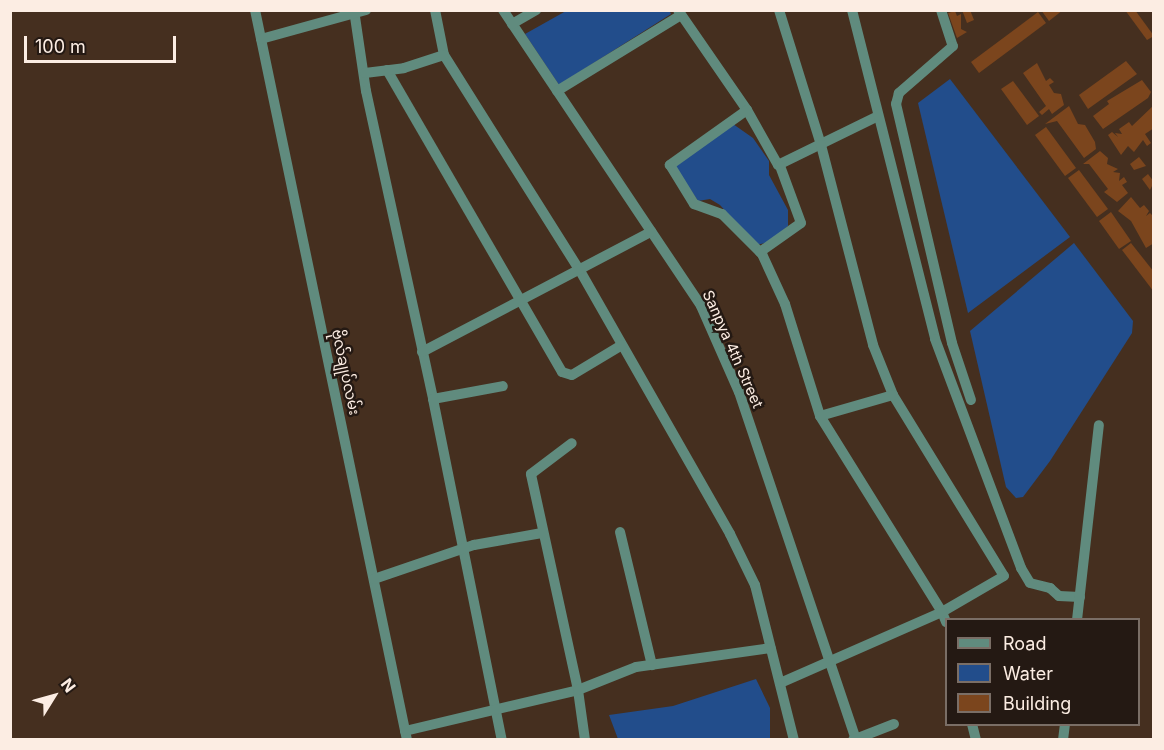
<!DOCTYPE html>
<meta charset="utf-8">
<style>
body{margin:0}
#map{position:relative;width:1164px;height:750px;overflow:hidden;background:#452f1f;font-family:Inter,"Noto Sans Myanmar",sans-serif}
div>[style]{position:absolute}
.water>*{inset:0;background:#224d8b}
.building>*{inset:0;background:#7b451d}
.minor>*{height:10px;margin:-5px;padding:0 5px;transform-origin:5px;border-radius:5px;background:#608b7e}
span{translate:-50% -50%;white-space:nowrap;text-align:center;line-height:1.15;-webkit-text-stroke:5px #241913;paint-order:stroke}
.street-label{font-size:15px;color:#fcede3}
.frame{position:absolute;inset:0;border:12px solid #fcede3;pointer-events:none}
.legend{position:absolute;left:945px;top:618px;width:195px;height:108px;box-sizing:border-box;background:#241913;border:2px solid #7a6e66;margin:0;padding:8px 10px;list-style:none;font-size:18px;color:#fcede3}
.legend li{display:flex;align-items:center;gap:12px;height:30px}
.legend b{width:30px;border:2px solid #7a6e66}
.north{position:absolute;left:24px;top:666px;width:60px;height:60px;-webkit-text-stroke:4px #241913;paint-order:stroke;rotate:53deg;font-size:16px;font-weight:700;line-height:24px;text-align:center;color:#fcede3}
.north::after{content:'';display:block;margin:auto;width:21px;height:27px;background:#fcede3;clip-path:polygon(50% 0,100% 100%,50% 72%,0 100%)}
.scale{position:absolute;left:24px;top:36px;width:152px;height:27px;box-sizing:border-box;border:3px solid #fcede3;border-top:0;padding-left:8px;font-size:18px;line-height:21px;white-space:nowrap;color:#fcede3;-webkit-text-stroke:4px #241913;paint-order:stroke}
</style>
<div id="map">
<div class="water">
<div style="clip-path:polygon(669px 10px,671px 14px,559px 85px,525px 34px,566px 11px)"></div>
<div style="clip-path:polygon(950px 79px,1070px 237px,968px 313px,918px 103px)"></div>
<div style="clip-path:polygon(733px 124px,753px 138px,769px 161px,769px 175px,788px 210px,788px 226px,769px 242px,756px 245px,720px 205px,710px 199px,698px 201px,674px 165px)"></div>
<div style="clip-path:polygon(1074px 243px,1133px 321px,1132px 333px,1050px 461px,1023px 497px,1016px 498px,1006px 487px,970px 331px)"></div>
<div style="clip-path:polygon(756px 679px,770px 708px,770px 739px,618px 739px,609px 715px,673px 706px)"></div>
</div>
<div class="building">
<div style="clip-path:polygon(962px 10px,970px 10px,974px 20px,967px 23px)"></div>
<div style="clip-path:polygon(1041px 10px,1063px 10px,1049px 21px)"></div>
<div style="clip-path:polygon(1125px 10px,1135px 10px,1154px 36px,1147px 40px)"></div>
<div style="clip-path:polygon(955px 11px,957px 16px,961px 14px,961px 29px,967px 32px,957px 38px,948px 13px)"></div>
<div style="clip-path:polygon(1038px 12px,1046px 23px,979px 73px,971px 62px)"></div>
<div style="clip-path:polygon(1126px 61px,1137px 74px,1088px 109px,1079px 95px)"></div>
<div style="clip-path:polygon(1037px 63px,1046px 81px,1050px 78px,1054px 82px,1049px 85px,1054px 93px,1061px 94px,1064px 105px,1052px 114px,1049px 109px,1042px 115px,1039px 112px,1046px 106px,1023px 73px)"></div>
<div style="clip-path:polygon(1142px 80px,1151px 92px,1148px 98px,1103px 129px,1093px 116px,1109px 104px,1107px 101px)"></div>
<div style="clip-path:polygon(1013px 81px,1039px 116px,1027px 125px,1001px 89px)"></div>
<div style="clip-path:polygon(1154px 105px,1154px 128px,1145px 134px,1151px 143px,1147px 146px,1143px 140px,1134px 152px,1128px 146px,1121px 155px,1108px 135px,1112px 132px,1118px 137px,1115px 133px,1122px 134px,1119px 129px,1129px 122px,1132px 126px)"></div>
<div style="clip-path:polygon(1069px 106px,1078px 124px,1085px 125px,1095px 142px,1096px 149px,1084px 158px,1057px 121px,1045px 124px)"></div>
<div style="clip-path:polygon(1046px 127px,1076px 168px,1065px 176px,1035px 135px)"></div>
<div style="clip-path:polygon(1100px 151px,1108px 158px,1107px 164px,1118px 169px,1113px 172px,1120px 173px,1119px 181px,1124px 177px,1127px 182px,1122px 185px,1128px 193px,1117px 202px,1104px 192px,1108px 189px,1089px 164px,1083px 164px)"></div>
<div style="clip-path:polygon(1139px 157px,1146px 166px,1134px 170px,1130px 164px)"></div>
<div style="clip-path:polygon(1079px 170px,1108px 209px,1097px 217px,1068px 178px)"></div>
<div style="clip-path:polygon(1148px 174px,1154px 182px,1150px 190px,1142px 179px)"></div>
<div style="clip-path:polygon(1131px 197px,1140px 208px,1144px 205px,1149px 211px,1146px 216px,1150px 213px,1153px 216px,1154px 243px,1146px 248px,1131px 221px,1118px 211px)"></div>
<div style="clip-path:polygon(1111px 212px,1131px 241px,1119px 249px,1099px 221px)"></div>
<div style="clip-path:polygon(1131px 243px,1154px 272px,1154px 292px,1122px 250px)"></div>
</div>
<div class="minor">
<div style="left:255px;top:10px;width:746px;rotate:78.24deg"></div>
<div style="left:354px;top:10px;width:82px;rotate:81.6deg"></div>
<div style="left:366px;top:91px;width:315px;rotate:77.7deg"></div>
<div style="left:433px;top:399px;width:71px;rotate:-10.5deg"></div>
<div style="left:435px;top:10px;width:46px;rotate:78.7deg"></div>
<div style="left:444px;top:55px;width:253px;rotate:57.8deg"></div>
<div style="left:579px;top:269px;width:305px;rotate:60.3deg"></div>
<div style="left:730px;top:534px;width:57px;rotate:63.9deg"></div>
<div style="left:755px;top:585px;width:160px;rotate:75.9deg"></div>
<div style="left:503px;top:10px;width:356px;rotate:56.2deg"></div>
<div style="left:701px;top:306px;width:94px;rotate:66.2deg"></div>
<div style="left:739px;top:392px;width:367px;rotate:71.4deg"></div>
<div style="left:678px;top:10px;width:121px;rotate:55.4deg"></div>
<div style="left:747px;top:110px;width:63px;rotate:60.6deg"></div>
<div style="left:778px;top:165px;width:111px;rotate:-26.1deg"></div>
<div style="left:779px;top:10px;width:141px;rotate:72.7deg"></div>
<div style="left:821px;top:145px;width:207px;rotate:75.4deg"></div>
<div style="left:873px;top:345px;width:54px;rotate:68.2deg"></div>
<div style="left:893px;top:395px;width:212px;rotate:58.5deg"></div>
<div style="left:1004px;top:576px;width:72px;rotate:149.9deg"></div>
<div style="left:942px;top:612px;width:11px;rotate:68deg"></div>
<div style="left:852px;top:10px;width:339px;rotate:75.8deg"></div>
<div style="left:935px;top:339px;width:245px;rotate:69.4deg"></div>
<div style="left:1021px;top:568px;width:17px;rotate:59deg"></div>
<div style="left:1030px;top:583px;width:21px;rotate:14deg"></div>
<div style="left:1050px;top:588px;width:12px;rotate:42deg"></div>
<div style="left:1059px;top:596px;width:21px;rotate:3deg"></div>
<div style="left:941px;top:10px;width:38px;rotate:72deg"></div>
<div style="left:953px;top:46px;width:72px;rotate:139deg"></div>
<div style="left:899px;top:93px;width:11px;rotate:105deg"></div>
<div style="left:896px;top:104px;width:245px;rotate:76.8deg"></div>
<div style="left:952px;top:343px;width:60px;rotate:71.6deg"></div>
<div style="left:512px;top:24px;width:28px;rotate:-30deg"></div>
<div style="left:261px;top:39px;width:109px;rotate:-15.4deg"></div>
<div style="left:387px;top:70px;width:349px;rotate:59.9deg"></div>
<div style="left:562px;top:372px;width:10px;rotate:17deg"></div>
<div style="left:572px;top:375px;width:58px;rotate:-31deg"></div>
<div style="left:365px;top:73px;width:39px;rotate:-7deg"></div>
<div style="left:404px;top:68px;width:42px;rotate:-18deg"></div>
<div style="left:557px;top:91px;width:145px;rotate:-31.5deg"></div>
<div style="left:747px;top:110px;width:95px;rotate:144.5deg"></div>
<div style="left:670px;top:165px;width:46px;rotate:58.4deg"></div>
<div style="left:694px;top:204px;width:30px;rotate:20deg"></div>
<div style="left:722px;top:214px;width:57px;rotate:45deg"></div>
<div style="left:762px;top:254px;width:55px;rotate:65.3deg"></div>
<div style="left:785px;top:304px;width:117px;rotate:72.6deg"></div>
<div style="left:820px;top:416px;width:231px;rotate:58.1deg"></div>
<div style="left:942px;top:612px;width:177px;rotate:156.3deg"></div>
<div style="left:760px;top:252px;width:50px;rotate:-35.3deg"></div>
<div style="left:801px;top:223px;width:61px;rotate:-110.2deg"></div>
<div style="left:422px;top:352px;width:259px;rotate:-27.7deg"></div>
<div style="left:433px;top:399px;width:348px;rotate:78.6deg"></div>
<div style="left:820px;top:416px;width:76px;rotate:-16deg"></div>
<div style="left:620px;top:532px;width:137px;rotate:76.5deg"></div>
<div style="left:374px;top:579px;width:106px;rotate:-18.8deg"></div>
<div style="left:474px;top:545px;width:69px;rotate:-10deg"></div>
<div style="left:1077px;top:620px;width:196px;rotate:-83.6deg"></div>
<div style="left:972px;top:724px;width:16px;rotate:76deg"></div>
<div style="left:405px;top:731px;width:178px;rotate:-13.3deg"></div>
<div style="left:578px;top:690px;width:221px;rotate:-102.3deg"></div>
<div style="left:531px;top:474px;width:51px;rotate:-37.1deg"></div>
<div style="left:585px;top:740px;width:50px;rotate:-98deg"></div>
<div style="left:578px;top:690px;width:62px;rotate:-21.6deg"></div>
<div style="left:636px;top:667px;width:136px;rotate:-8deg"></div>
<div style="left:853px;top:740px;width:44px;rotate:-21.3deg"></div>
<div style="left:1063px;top:740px;width:16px;rotate:-83deg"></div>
</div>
<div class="street-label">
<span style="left:733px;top:349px;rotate:66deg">Sanpya 4th Street</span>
<span style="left:346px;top:372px;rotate:78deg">ဗိုလ်ချုပ်လမ်း</span>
</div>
<div class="frame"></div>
<ul class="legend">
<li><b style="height:8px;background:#608b7e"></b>Road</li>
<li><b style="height:16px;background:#224d8b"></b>Water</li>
<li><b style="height:16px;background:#7b451d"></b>Building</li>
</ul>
<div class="north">N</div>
<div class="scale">100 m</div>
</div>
